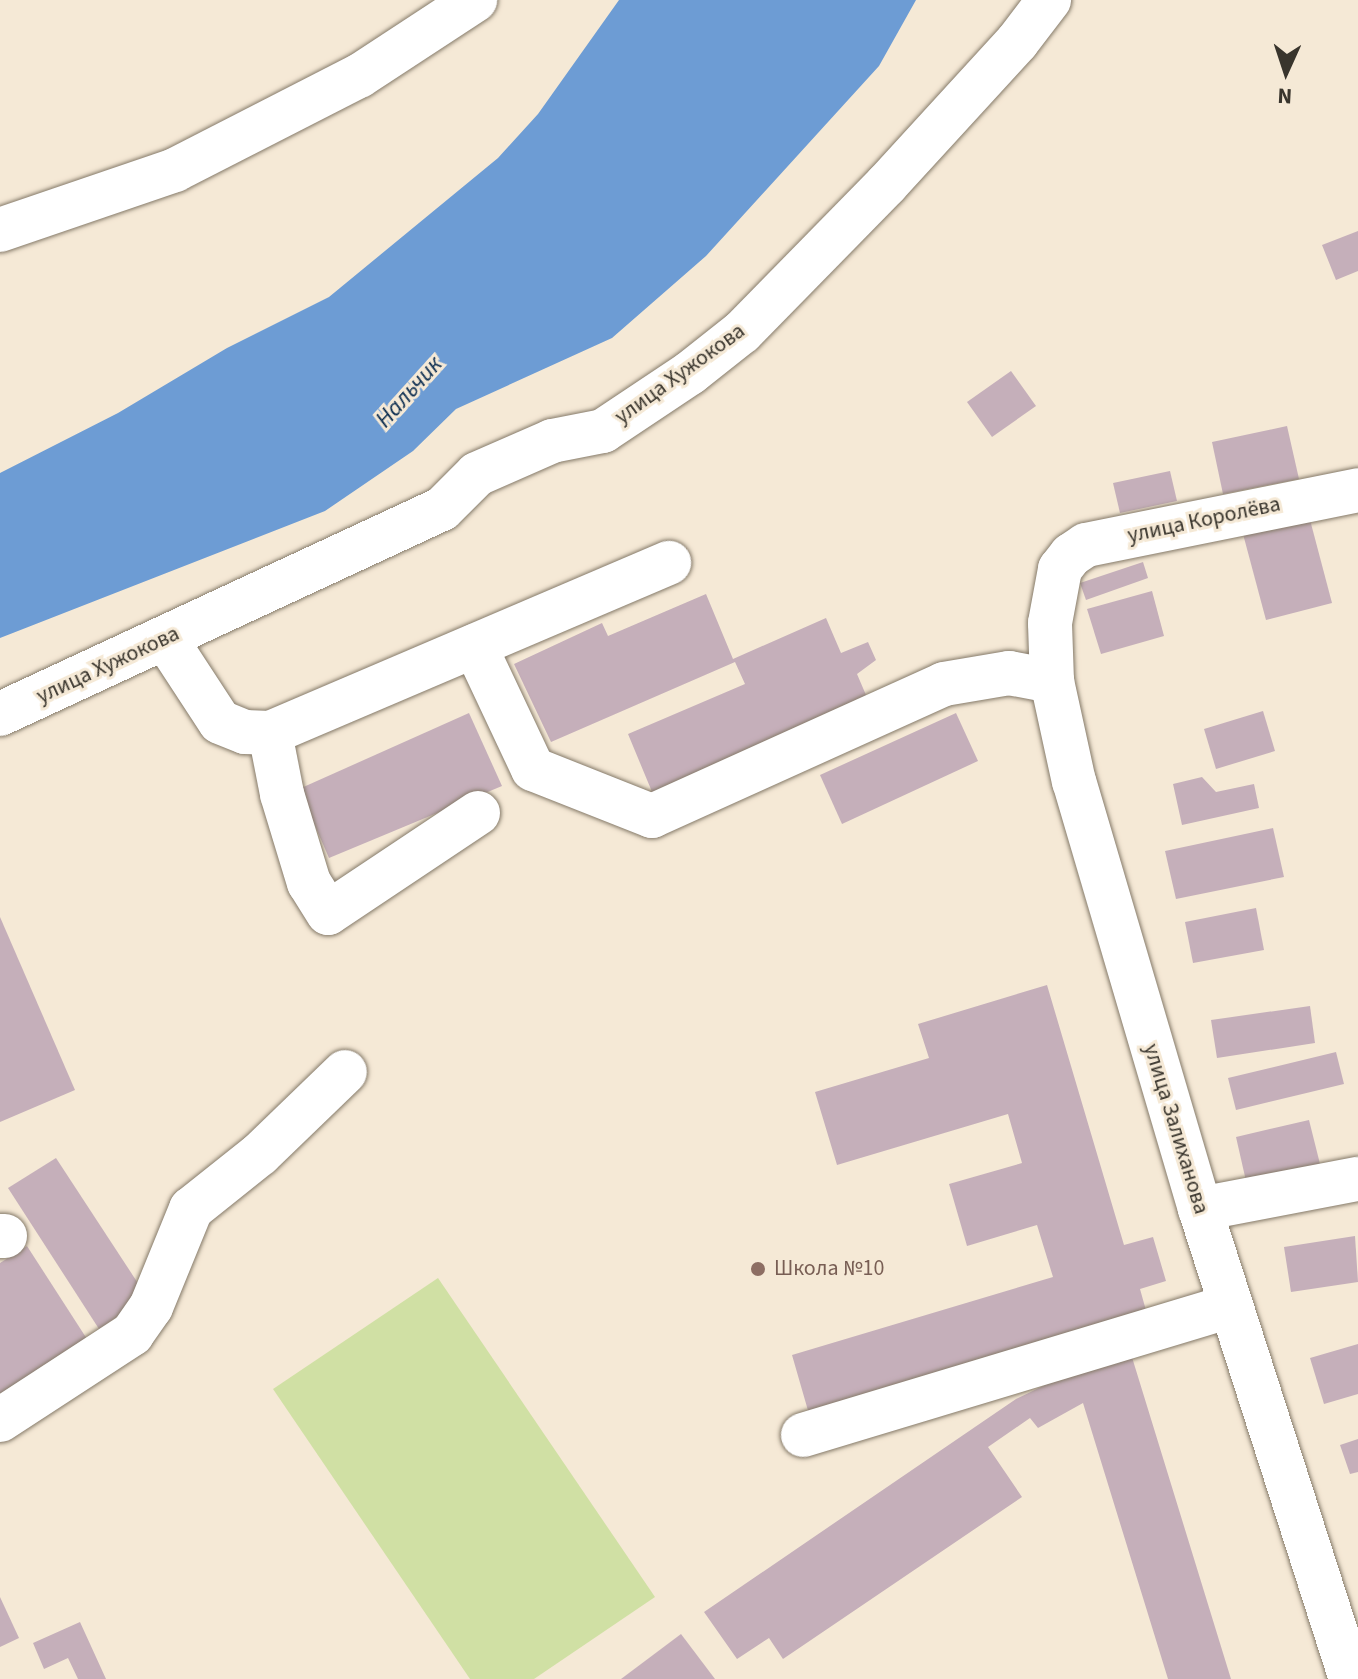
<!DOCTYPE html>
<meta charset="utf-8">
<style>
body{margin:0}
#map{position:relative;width:1358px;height:1679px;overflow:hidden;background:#f5e9d6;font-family:"Source Sans 3",sans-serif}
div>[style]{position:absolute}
.green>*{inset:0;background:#d0e0a4}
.water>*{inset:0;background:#6d9cd4}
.building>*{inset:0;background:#c5afba}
.roads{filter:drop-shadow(0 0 2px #857a69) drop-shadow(0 0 2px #857a69)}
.minor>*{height:44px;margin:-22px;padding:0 22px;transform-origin:22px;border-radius:22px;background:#fff}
.dots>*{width:22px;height:22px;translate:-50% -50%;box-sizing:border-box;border:4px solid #f5e9d6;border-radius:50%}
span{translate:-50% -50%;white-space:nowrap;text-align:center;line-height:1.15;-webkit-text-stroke:6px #f5e9d6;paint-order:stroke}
.street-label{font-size:22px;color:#39352d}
.education-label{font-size:22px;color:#785e54}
.left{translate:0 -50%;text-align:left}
.water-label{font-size:24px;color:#092b4f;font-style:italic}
.north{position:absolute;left:1246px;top:32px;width:80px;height:80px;-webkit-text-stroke:6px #f5e9d6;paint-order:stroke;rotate:183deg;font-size:22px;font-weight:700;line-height:32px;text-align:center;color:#39352d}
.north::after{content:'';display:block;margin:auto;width:28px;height:36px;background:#39352d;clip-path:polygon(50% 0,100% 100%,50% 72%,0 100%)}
</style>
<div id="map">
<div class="green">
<div style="clip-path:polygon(438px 1278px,655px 1597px,534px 1679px,470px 1679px,273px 1389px)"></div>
</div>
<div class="water">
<div style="clip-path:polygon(619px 0,916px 0,879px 66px,706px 256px,612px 338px,456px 409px,413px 451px,325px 511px,0 638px,0 473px,118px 413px,227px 348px,329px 297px,498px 158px,538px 114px)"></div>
</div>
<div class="building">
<div style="clip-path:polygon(1358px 231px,1358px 271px,1336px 280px,1322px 245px)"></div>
<div style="clip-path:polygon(1011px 371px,1036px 406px,992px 437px,967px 402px)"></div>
<div style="clip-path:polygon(1287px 426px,1299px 479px,1223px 494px,1212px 442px)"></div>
<div style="clip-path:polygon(1170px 471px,1177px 501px,1120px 513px,1113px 483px)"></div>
<div style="clip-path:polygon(1309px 516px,1332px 603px,1266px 620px,1243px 534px)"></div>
<div style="clip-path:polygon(1143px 562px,1148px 578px,1086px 600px,1080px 583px)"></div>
<div style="clip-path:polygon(1152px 591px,1164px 636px,1101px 654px,1087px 609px)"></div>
<div style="clip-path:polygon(706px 594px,733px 659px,826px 618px,841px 653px,868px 642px,876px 660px,857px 674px,872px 709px,655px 799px,628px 734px,745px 684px,735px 662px,551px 742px,514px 664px,602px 623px,608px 636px)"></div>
<div style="clip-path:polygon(1263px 711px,1275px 751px,1216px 769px,1204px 729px)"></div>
<div style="clip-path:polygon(469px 713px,502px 786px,329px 858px,299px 789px)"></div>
<div style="clip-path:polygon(956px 713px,978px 761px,842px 824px,820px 775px)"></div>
<div style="clip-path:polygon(1202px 777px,1216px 792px,1254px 784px,1259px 808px,1182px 825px,1173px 784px)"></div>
<div style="clip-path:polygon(1273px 828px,1284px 877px,1176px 899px,1165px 851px)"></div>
<div style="clip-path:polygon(1256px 908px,1264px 950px,1193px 963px,1185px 922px)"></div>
<div style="clip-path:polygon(0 917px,75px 1090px,0 1122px)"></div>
<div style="clip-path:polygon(1047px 985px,1124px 1245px,1153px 1237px,1166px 1281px,1140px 1289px,1147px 1314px,809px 1414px,792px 1355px,1053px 1277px,1037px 1225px,967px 1246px,949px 1184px,1022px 1163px,1008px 1114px,837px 1165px,815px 1092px,929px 1058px,918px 1024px)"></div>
<div style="clip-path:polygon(1310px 1006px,1315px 1043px,1217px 1058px,1211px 1020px)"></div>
<div style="clip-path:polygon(1336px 1052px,1344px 1084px,1236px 1110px,1228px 1078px)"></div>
<div style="clip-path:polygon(1309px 1120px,1320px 1164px,1246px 1181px,1236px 1137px)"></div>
<div style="clip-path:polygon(56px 1158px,147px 1297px,99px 1329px,8px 1188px)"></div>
<div style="clip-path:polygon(1355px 1236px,1358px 1282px,1291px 1292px,1284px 1247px)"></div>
<div style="clip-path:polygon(27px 1246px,87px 1339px,0 1394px,0 1263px)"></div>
<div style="clip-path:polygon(1358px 1344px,1358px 1394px,1324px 1404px,1310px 1358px)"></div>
<div style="clip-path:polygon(1131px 1354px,1231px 1679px,1168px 1679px,1083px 1403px,1038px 1428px,1030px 1418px,988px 1447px,1022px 1497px,783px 1659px,769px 1638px,737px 1659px,704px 1612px,1016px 1399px,1074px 1371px)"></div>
<div style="clip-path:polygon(1358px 1439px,1358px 1472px,1350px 1474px,1340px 1445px)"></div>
<div style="clip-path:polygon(0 1597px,19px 1638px,0 1647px)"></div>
<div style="clip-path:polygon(80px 1622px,106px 1679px,78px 1679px,68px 1658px,44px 1669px,33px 1643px)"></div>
<div style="clip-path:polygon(681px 1634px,715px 1679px,621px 1679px)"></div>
</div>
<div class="roads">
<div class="minor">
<div style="left:0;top:230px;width:185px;rotate:-18.9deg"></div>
<div style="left:175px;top:170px;width:207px;rotate:-27.1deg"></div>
<div style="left:359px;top:76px;width:139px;rotate:-33.2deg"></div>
<div style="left:165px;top:638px;width:100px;rotate:56.8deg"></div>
<div style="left:220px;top:722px;width:27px;rotate:22deg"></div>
<div style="left:245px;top:732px;width:25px;rotate:2deg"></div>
<div style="left:475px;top:646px;width:136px;rotate:64.8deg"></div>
<div style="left:533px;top:769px;width:128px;rotate:21.6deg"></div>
<div style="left:652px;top:816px;width:320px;rotate:-24.3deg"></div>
<div style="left:944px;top:684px;width:66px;rotate:-9.6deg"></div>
<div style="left:1009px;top:673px;width:44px;rotate:10.5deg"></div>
<div style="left:0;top:714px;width:487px;rotate:-24.9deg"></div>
<div style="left:442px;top:509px;width:49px;rotate:-45deg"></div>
<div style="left:477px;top:474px;width:82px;rotate:-23.7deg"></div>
<div style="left:552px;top:441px;width:52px;rotate:-11.1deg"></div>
<div style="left:603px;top:431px;width:105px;rotate:-33.7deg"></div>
<div style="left:690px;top:373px;width:66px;rotate:-38.3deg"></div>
<div style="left:742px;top:332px;width:206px;rotate:-45.6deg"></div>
<div style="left:886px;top:185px;width:194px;rotate:-47.5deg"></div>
<div style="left:1017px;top:42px;width:53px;rotate:-52.7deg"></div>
<div style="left:478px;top:813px;width:180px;rotate:146.3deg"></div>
<div style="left:328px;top:913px;width:36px;rotate:-122deg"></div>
<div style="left:309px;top:883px;width:93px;rotate:-106.9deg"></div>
<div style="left:282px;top:794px;width:62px;rotate:-101.1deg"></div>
<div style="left:270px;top:733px;width:434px;rotate:-23.1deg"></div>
<div style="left:1200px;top:1209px;width:161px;rotate:-10.8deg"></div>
<div style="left:0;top:1236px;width:5px"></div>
<div style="left:0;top:1420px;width:158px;rotate:-33.1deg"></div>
<div style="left:132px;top:1334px;width:33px;rotate:-55deg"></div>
<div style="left:151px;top:1307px;width:106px;rotate:-67.8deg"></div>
<div style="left:191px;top:1209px;width:88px;rotate:-38.6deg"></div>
<div style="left:260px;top:1154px;width:118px;rotate:-44deg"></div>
<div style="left:803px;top:1435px;width:447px;rotate:-16.8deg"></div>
<div style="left:1351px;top:1679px;width:494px;rotate:-107.8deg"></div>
<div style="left:1200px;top:1209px;width:445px;rotate:-106.4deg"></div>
<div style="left:1074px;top:782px;width:103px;rotate:-102.3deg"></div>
<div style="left:1052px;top:681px;width:58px;rotate:-92deg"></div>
<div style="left:1050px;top:623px;width:55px;rotate:-79.5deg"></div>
<div style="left:1060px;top:569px;width:18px;rotate:-52deg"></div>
<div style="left:1071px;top:555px;width:18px;rotate:-34deg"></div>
<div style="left:1086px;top:545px;width:278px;rotate:-11.4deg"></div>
</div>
</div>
<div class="dots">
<div style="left:758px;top:1269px;background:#8d6e63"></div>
</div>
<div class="street-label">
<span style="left:680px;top:374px;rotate:-36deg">улица Хужокова</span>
<span style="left:1204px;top:520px;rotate:-12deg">улица Королёва</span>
<span style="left:108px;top:665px;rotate:-25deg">улица Хужокова</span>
<span style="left:1176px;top:1129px;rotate:73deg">улица Залиханова</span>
</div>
<div class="education-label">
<span class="left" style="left:774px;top:1269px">Школа №10</span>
</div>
<div class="water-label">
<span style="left:409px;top:392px;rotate:-48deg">Нальчик</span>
</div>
<div class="north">N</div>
</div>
